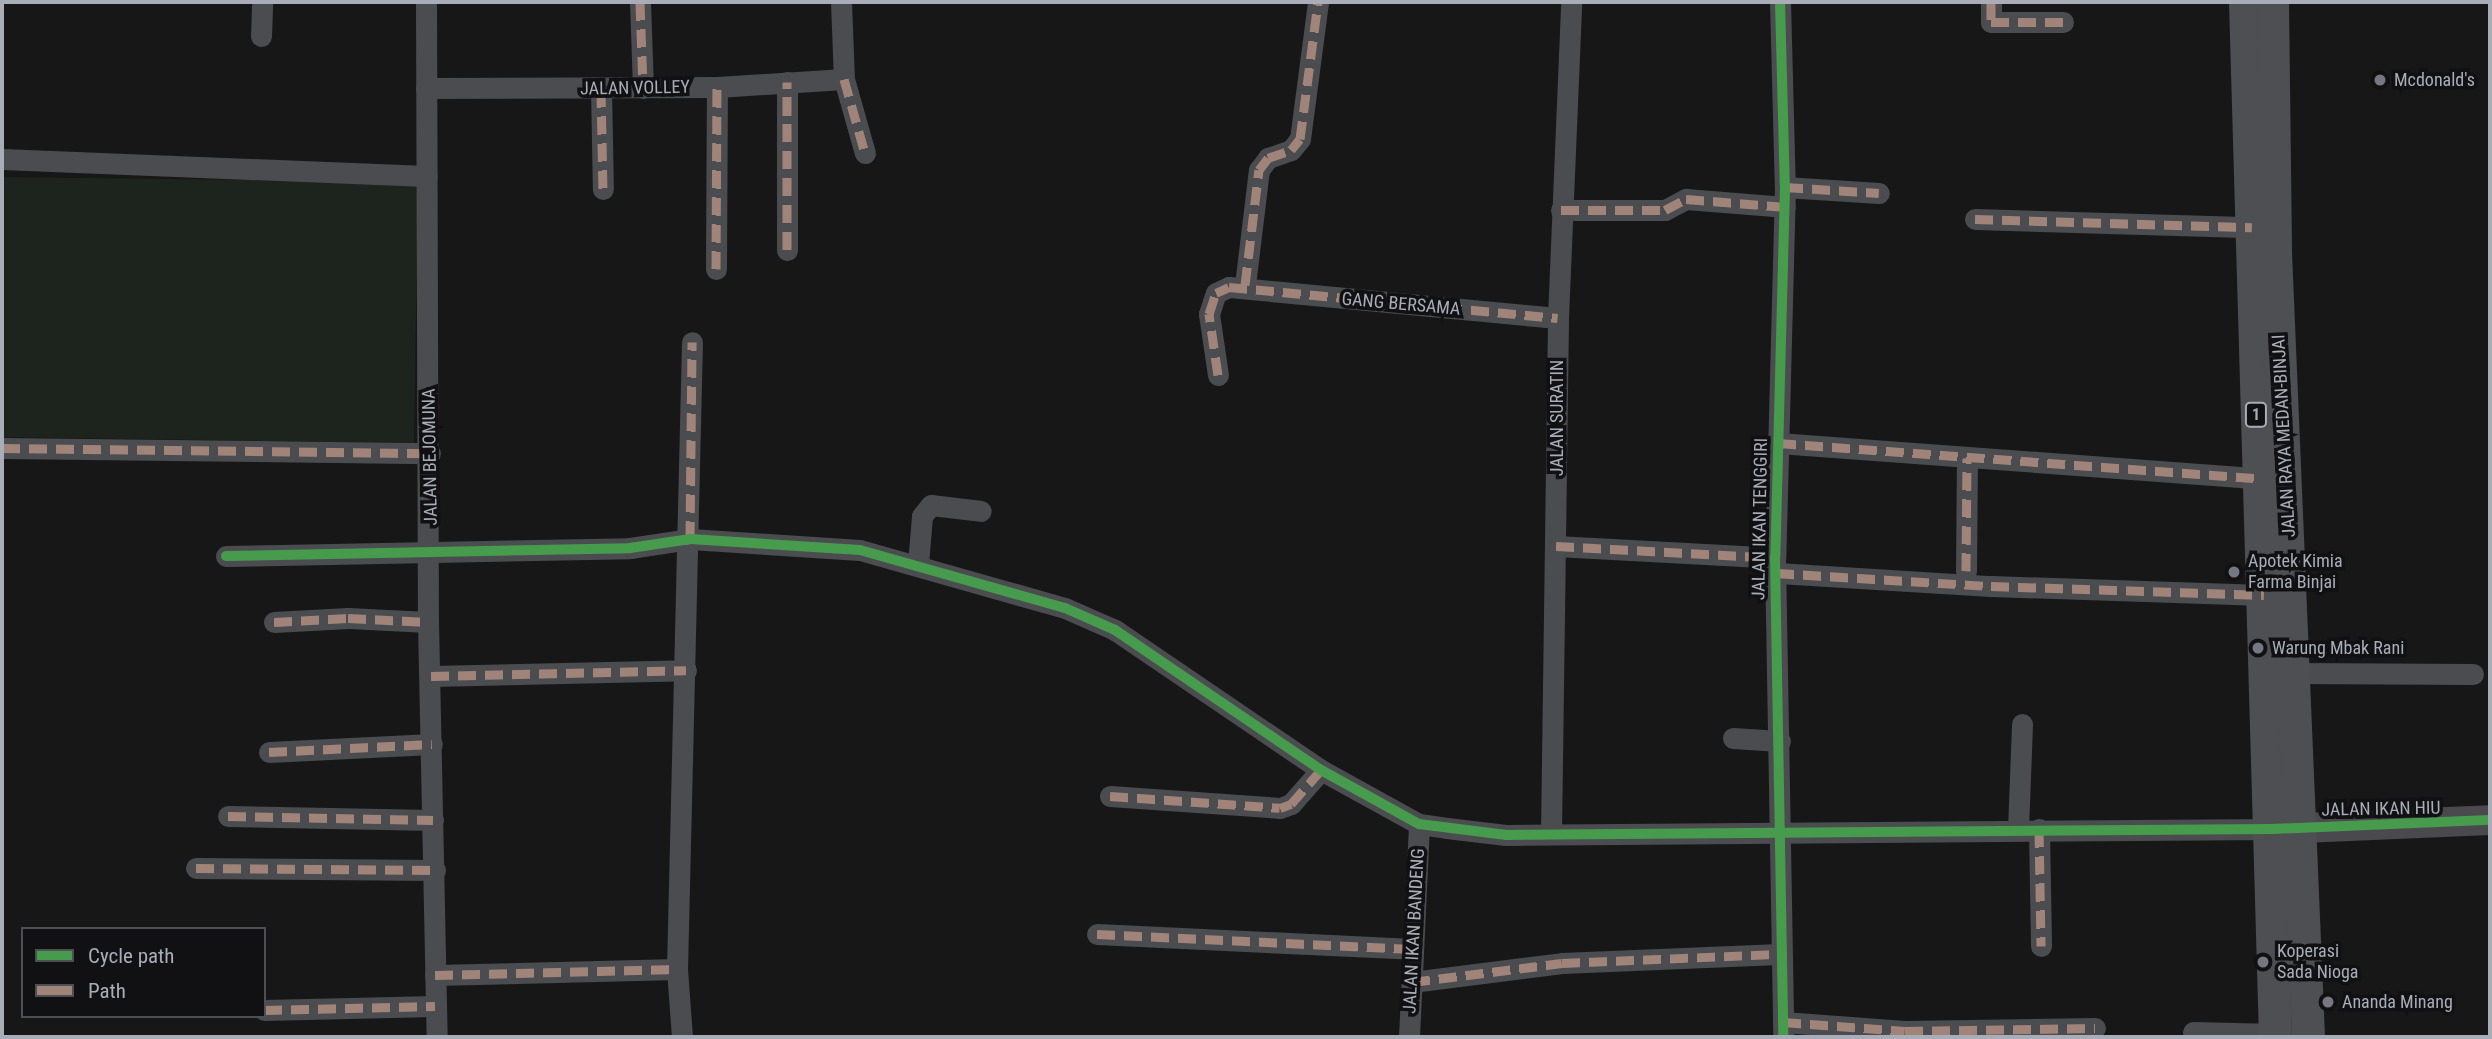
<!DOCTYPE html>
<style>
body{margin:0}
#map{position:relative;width:2492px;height:1039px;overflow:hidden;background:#171717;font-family:"Roboto Condensed",sans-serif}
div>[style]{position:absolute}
.green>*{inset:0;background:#1d241e}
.street>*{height:21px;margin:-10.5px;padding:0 10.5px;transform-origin:10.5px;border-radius:10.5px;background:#4b4c50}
.secondary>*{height:30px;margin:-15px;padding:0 15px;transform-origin:15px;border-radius:15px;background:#4a4a4e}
.primary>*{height:33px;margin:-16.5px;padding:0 16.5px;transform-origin:16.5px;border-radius:16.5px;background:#4d4f52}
.quiet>*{height:9px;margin-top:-4.5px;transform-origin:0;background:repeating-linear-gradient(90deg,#a18479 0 18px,transparent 0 27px)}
.cycleway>*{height:10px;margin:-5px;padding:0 5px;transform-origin:5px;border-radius:5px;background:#469c4c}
.dots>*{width:19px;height:19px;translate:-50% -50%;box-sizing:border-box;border:4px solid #111113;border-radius:50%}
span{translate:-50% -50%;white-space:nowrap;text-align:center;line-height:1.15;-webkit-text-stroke:7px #111113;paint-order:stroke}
.shield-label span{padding:2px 5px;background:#111113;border:2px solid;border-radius:5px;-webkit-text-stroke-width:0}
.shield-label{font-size:16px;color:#a8adb8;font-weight:700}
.poi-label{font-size:18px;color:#a8adb8}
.left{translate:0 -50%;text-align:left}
.street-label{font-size:18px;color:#a8adb8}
.frame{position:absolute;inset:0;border:4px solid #a8adb8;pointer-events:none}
.legend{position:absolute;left:21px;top:927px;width:245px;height:91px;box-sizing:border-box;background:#111113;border:2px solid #4d4f55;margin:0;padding:9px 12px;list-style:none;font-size:21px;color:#a8adb8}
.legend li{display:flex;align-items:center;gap:14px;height:35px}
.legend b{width:35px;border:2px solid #4d4f55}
</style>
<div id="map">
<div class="green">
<div style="clip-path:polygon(2px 177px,418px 182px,414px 443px,2px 437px)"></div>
</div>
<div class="street">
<div style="left:426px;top:2px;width:620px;rotate:89.82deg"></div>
<div style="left:428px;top:622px;width:415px;rotate:88.8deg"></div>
<div style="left:640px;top:2px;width:86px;rotate:88deg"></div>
<div style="left:841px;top:2px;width:77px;rotate:87.8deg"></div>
<div style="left:844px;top:79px;width:77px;rotate:74.2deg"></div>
<div style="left:1780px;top:2px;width:185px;rotate:88.5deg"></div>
<div style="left:1785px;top:187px;width:371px;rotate:91.5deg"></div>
<div style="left:1775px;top:558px;width:479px;rotate:89deg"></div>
<div style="left:1991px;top:2px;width:20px;rotate:90deg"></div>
<div style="left:1991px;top:22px;width:72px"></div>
<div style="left:261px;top:36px;width:34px;rotate:-88deg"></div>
<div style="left:426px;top:88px;width:291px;rotate:-0.2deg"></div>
<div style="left:717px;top:87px;width:127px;rotate:-3.6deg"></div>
<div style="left:601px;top:89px;width:100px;rotate:88.9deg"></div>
<div style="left:2px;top:159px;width:425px;rotate:2.3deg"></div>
<div style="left:1785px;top:187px;width:94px;rotate:3.7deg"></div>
<div style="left:1561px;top:210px;width:104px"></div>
<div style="left:1665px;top:210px;width:24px;rotate:-28deg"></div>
<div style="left:1686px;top:199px;width:99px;rotate:4.6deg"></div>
<div style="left:1975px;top:219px;width:277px;rotate:1.7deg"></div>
<div style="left:787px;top:250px;width:168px;rotate:-90deg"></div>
<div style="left:716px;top:269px;width:182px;rotate:-89.7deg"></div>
<div style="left:1245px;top:285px;width:116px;rotate:-83.1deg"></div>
<div style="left:1259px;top:170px;width:15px;rotate:-53deg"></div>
<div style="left:1268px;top:158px;width:24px;rotate:-19deg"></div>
<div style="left:1291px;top:150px;width:14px;rotate:-51deg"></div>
<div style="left:1300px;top:139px;width:138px;rotate:-82.5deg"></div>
<div style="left:1218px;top:375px;width:62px;rotate:-98.4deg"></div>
<div style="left:1209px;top:314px;width:22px;rotate:-72deg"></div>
<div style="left:1216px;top:293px;width:14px;rotate:-25deg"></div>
<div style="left:1229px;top:287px;width:330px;rotate:5.4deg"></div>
<div style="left:1778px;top:443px;width:480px;rotate:4.2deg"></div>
<div style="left:2px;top:448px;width:428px;rotate:0.7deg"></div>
<div style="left:1556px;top:546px;width:219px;rotate:3.1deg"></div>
<div style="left:226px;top:556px;width:404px;rotate:-1.1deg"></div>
<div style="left:630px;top:548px;width:61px;rotate:-8.5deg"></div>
<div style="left:690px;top:539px;width:170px;rotate:3.7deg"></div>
<div style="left:860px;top:550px;width:213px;rotate:15.8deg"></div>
<div style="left:1065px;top:608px;width:55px;rotate:23.7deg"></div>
<div style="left:1115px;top:630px;width:249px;rotate:34.2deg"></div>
<div style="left:1321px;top:770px;width:112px;rotate:28.9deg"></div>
<div style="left:1419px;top:824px;width:28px;rotate:8deg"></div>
<div style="left:1447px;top:828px;width:59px;rotate:6.8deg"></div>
<div style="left:1506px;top:835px;width:766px;rotate:-0.45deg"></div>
<div style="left:918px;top:564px;width:48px;rotate:-85.2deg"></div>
<div style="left:922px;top:516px;width:14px;rotate:-51deg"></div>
<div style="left:931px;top:505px;width:50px;rotate:6.8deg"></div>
<div style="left:1966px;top:571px;width:113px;rotate:-89.5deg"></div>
<div style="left:1776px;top:573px;width:215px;rotate:3.5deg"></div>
<div style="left:1991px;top:586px;width:273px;rotate:1.9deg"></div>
<div style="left:274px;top:622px;width:74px;rotate:-3.1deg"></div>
<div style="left:348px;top:618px;width:80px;rotate:2.9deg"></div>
<div style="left:2294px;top:673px;width:179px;rotate:0.3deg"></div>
<div style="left:431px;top:676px;width:255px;rotate:-1.3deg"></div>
<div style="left:1733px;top:738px;width:47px;rotate:3.7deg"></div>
<div style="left:269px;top:752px;width:163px;rotate:-2.8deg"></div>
<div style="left:1110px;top:796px;width:170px;rotate:4deg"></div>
<div style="left:1280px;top:808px;width:12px;rotate:-20deg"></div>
<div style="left:1291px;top:804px;width:45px;rotate:-48.6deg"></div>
<div style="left:228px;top:816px;width:205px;rotate:1.1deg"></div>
<div style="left:2018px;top:829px;width:105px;rotate:-87.8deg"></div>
<div style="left:2039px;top:829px;width:117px;rotate:89deg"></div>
<div style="left:1551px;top:834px;width:516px;rotate:-89.22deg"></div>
<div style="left:1558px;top:318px;width:316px;rotate:-87.6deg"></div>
<div style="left:196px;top:868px;width:239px;rotate:0.5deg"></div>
<div style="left:1097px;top:934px;width:316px;rotate:2.7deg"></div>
<div style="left:435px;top:975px;width:242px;rotate:-1.4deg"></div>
<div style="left:1412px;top:982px;width:151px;rotate:-7.2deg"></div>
<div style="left:1562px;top:963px;width:218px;rotate:-2.4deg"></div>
<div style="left:264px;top:1010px;width:171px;rotate:-1.3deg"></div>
<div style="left:1783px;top:1022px;width:122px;rotate:4.2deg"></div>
<div style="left:1905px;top:1031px;width:190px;rotate:-0.9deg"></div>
<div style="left:2193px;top:1032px;width:82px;rotate:1.4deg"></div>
<div style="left:682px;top:1037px;width:68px;rotate:-94.2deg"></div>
<div style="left:677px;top:969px;width:627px;rotate:-88.63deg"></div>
<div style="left:1409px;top:1037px;width:213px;rotate:-87.3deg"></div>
</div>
<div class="secondary">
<div style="left:2278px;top:829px;width:212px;rotate:-2.4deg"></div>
</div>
<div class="primary">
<div style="left:2245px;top:2px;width:1035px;rotate:88.34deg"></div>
<div style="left:2272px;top:2px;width:250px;rotate:89.3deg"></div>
<div style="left:2275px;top:252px;width:786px;rotate:87.59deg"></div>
</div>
<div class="quiet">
<div style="left:640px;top:2px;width:86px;rotate:88deg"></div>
<div style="left:1991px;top:2px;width:20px;rotate:90deg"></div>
<div style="left:1991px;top:22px;width:72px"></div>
<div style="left:844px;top:79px;width:77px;rotate:74.2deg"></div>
<div style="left:601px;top:89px;width:100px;rotate:88.9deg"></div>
<div style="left:1785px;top:187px;width:94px;rotate:3.7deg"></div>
<div style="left:1561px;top:210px;width:104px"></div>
<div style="left:1665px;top:210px;width:24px;rotate:-28deg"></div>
<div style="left:1686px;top:199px;width:99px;rotate:4.6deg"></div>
<div style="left:1975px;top:219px;width:277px;rotate:1.7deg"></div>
<div style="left:787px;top:250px;width:168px;rotate:-90deg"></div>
<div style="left:716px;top:269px;width:182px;rotate:-89.7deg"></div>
<div style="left:1245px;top:285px;width:116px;rotate:-83.1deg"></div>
<div style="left:1259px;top:170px;width:15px;rotate:-53deg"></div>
<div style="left:1268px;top:158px;width:24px;rotate:-19deg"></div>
<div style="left:1291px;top:150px;width:14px;rotate:-51deg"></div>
<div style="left:1300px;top:139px;width:138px;rotate:-82.5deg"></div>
<div style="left:1218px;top:375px;width:62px;rotate:-98.4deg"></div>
<div style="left:1209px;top:314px;width:22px;rotate:-72deg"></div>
<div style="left:1216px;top:293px;width:14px;rotate:-25deg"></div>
<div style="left:1229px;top:287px;width:330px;rotate:5.4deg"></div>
<div style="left:1778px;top:443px;width:480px;rotate:4.2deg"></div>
<div style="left:2px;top:448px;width:428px;rotate:0.7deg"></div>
<div style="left:684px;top:540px;width:6px;rotate:-9deg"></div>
<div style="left:690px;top:539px;width:197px;rotate:-89.4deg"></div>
<div style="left:1556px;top:546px;width:219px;rotate:3.1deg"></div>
<div style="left:1966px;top:571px;width:113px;rotate:-89.5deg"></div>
<div style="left:1776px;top:573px;width:215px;rotate:3.5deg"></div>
<div style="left:1991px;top:586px;width:273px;rotate:1.9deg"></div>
<div style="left:274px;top:622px;width:74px;rotate:-3.1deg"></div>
<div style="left:348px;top:618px;width:80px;rotate:2.9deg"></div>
<div style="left:431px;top:676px;width:255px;rotate:-1.3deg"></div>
<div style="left:269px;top:752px;width:163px;rotate:-2.8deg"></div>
<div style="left:1110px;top:796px;width:170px;rotate:4deg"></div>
<div style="left:1280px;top:808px;width:12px;rotate:-20deg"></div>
<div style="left:1291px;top:804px;width:45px;rotate:-48.6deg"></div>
<div style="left:228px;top:816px;width:205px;rotate:1.1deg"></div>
<div style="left:2039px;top:829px;width:117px;rotate:89deg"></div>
<div style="left:196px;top:868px;width:239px;rotate:0.5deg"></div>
<div style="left:1097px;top:934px;width:316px;rotate:2.7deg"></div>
<div style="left:435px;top:975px;width:242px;rotate:-1.4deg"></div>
<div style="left:1412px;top:982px;width:151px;rotate:-7.2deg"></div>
<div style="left:1562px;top:963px;width:218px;rotate:-2.4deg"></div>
<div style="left:264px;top:1010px;width:171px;rotate:-1.3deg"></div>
<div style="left:1783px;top:1022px;width:122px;rotate:4.2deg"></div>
<div style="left:1905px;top:1031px;width:190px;rotate:-0.9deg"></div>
</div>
<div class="cycleway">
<div style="left:1780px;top:2px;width:185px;rotate:88.5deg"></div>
<div style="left:1785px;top:187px;width:371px;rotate:91.5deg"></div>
<div style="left:1775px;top:558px;width:479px;rotate:89deg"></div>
<div style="left:226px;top:556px;width:404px;rotate:-1.1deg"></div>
<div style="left:630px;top:548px;width:61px;rotate:-8.5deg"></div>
<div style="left:690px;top:539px;width:170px;rotate:3.7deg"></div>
<div style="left:860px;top:550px;width:213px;rotate:15.8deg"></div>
<div style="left:1065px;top:608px;width:55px;rotate:23.7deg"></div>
<div style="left:1115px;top:630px;width:249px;rotate:34.2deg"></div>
<div style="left:1321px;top:770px;width:112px;rotate:28.9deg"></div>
<div style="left:1419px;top:824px;width:88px;rotate:7.2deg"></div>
<div style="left:1506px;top:835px;width:766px;rotate:-0.45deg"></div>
<div style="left:2272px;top:829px;width:218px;rotate:-2.4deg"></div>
</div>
<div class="dots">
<div style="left:2380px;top:80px;background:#757880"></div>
<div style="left:2234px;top:572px;background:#757880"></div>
<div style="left:2258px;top:648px;background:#757880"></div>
<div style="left:2263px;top:962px;background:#757880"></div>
<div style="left:2328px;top:1002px;background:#757880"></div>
</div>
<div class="shield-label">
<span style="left:2256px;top:415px">1</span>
</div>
<div class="poi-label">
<span class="left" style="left:2394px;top:80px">Mcdonald's</span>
<span class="left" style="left:2248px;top:572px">Apotek Kimia<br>Farma Binjai</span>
<span class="left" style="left:2272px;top:648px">Warung Mbak Rani</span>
<span class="left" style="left:2277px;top:962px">Koperasi<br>Sada Nioga</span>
<span class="left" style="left:2342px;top:1002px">Ananda Minang</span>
</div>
<div class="street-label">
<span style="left:635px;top:88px;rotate:-1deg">JALAN VOLLEY</span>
<span style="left:1401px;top:304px;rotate:5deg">GANG BERSAMA</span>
<span style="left:1557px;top:418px;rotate:-90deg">JALAN SURATIN</span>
<span style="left:2284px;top:436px;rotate:-93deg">JALAN RAYA MEDAN-BINJAI</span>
<span style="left:430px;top:457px;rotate:-91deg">JALAN BEJOMUNA</span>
<span style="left:1760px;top:519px;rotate:-89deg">JALAN IKAN TENGGIRI</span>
<span style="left:2381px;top:809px;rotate:-1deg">JALAN IKAN HIU</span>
<span style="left:1414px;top:931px;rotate:-87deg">JALAN IKAN BANDENG</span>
</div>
<div class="frame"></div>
<ul class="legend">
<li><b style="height:9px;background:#469c4c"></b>Cycle path</li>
<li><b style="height:9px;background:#a18479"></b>Path</li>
</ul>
</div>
